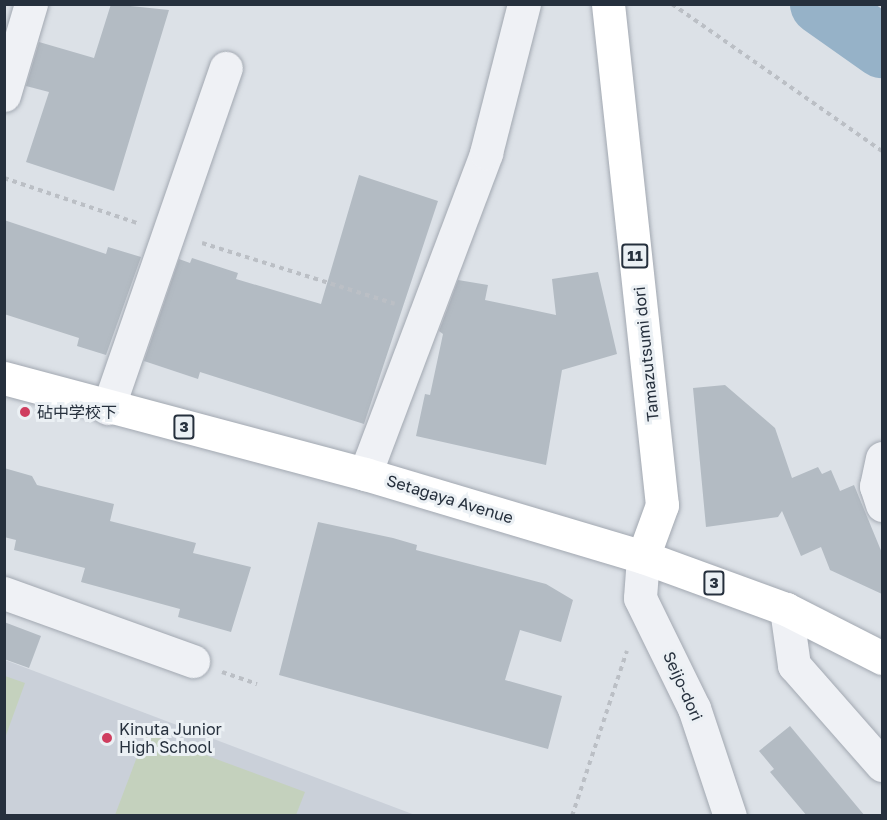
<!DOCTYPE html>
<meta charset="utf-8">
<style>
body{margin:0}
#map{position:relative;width:887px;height:820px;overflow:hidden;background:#dce1e7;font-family:"Golos Text","Noto Sans JP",sans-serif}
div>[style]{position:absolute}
.built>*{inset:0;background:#cad0d9}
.green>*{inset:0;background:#c4d1bd}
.river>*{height:62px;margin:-31px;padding:0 31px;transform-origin:31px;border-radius:31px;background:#96b2c8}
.building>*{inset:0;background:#b3bbc3}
.path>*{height:4px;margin-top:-2px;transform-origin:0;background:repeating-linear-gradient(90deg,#bbbfc5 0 4.5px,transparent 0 9px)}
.roads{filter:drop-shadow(0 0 2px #a2a8b1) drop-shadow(0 0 2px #a2a8b1)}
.minor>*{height:33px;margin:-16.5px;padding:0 16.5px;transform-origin:16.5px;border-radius:16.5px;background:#eff1f5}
.major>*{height:33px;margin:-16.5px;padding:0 16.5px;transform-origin:16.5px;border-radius:16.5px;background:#fff}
.dots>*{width:16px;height:16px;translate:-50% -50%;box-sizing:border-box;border:3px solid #ebf0f4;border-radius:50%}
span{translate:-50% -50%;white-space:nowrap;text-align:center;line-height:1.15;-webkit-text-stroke:6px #ebf0f4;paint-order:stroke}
.shield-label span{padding:2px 4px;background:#ebf0f4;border:2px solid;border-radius:4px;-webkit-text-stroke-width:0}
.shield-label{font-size:15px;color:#26303d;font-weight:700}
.street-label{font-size:16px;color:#26303d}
.poi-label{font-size:16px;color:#26303d}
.left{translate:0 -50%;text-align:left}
.frame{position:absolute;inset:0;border:6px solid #26303d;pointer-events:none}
</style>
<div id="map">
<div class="built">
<div style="clip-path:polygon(5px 660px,415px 815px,5px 815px)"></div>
</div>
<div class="green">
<div style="clip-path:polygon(5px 676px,25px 683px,5px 738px,4px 676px)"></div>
<div style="clip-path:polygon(146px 733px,305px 792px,296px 815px,115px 815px)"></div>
</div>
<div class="river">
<div style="left:821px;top:4px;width:75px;rotate:35.2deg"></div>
</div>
<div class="building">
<div style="clip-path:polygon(111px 4px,169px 10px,114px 191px,26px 162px,49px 92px,26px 86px,39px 42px,94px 58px)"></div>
<div style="clip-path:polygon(359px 175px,438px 201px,364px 424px,200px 372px,198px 379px,144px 361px,179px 259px,190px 263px,192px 258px,238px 273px,236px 279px,321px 304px)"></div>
<div style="clip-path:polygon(4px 220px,106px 254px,108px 247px,141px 257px,106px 355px,77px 346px,79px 338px,4px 314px)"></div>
<div style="clip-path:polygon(598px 272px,617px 354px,562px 370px,546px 465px,416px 436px,425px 394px,430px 395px,443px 334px,439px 331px,458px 280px,488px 285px,485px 300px,556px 315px,552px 279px)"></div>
<div style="clip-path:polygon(725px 385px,775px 428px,792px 478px,818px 467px,822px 474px,831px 470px,840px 491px,854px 485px,882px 553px,882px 594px,830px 570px,821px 547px,801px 556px,782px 511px,778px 517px,706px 527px,693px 388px)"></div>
<div style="clip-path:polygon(4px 468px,32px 476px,37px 485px,114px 504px,110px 521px,196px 543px,193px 553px,251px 567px,231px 632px,178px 617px,180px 609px,81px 582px,85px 568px,14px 550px,16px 540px,4px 537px)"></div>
<div style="clip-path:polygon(318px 522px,393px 538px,417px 545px,416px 550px,546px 584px,573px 600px,561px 642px,520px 630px,505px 680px,562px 696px,548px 749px,279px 675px)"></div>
<div style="clip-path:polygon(4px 622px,41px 636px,29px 668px,4px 659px)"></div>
<div style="clip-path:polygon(790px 726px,865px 816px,807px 816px,770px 772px,774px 769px,759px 751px)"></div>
</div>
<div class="path">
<div style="left:672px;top:4px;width:256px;rotate:35deg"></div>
<div style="left:4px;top:178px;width:140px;rotate:18.7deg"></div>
<div style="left:202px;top:243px;width:202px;rotate:17.5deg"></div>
<div style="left:222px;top:672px;width:37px;rotate:19deg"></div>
<div style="left:572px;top:816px;width:174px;rotate:-71.6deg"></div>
</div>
<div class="roads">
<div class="minor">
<div style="left:4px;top:95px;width:95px;rotate:-73.5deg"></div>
<div style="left:108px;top:408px;width:360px;rotate:-70.9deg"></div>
<div style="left:882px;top:458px;width:29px;rotate:102deg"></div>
<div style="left:876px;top:486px;width:20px;rotate:72deg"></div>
<div style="left:365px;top:474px;width:343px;rotate:-69.3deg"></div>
<div style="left:486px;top:153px;width:154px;rotate:-75.7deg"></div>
<div style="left:643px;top:557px;width:41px;rotate:94.2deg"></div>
<div style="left:640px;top:598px;width:123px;rotate:63.9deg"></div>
<div style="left:694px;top:708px;width:114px;rotate:71.6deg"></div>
<div style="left:4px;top:593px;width:201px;rotate:19.8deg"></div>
<div style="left:786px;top:609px;width:57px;rotate:81.9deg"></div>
<div style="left:794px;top:665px;width:133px;rotate:48.7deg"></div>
</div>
<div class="major">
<div style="left:608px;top:4px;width:504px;rotate:83.85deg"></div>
<div style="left:662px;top:505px;width:55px;rotate:110.1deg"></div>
<div style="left:4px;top:378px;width:374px;rotate:14.9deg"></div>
<div style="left:365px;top:474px;width:290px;rotate:16.6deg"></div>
<div style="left:643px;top:557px;width:152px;rotate:20deg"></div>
<div style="left:786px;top:609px;width:108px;rotate:27deg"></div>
</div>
</div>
<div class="dots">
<div style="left:25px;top:412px;background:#cf3e5f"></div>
<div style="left:107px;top:738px;background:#cf3e5f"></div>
</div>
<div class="shield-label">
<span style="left:635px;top:256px">11</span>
<span style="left:184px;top:427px">3</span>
<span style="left:714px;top:583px">3</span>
</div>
<div class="street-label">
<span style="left:646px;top:354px;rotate:-96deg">Tamazutsumi dori</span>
<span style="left:450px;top:499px;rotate:17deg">Setagaya Avenue</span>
<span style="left:683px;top:686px;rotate:66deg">Seijo-dori</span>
</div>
<div class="poi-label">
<span class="left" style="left:37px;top:412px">砧中学校下</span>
<span class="left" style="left:119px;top:738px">Kinuta Junior<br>High School</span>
</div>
<div class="frame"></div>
</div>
